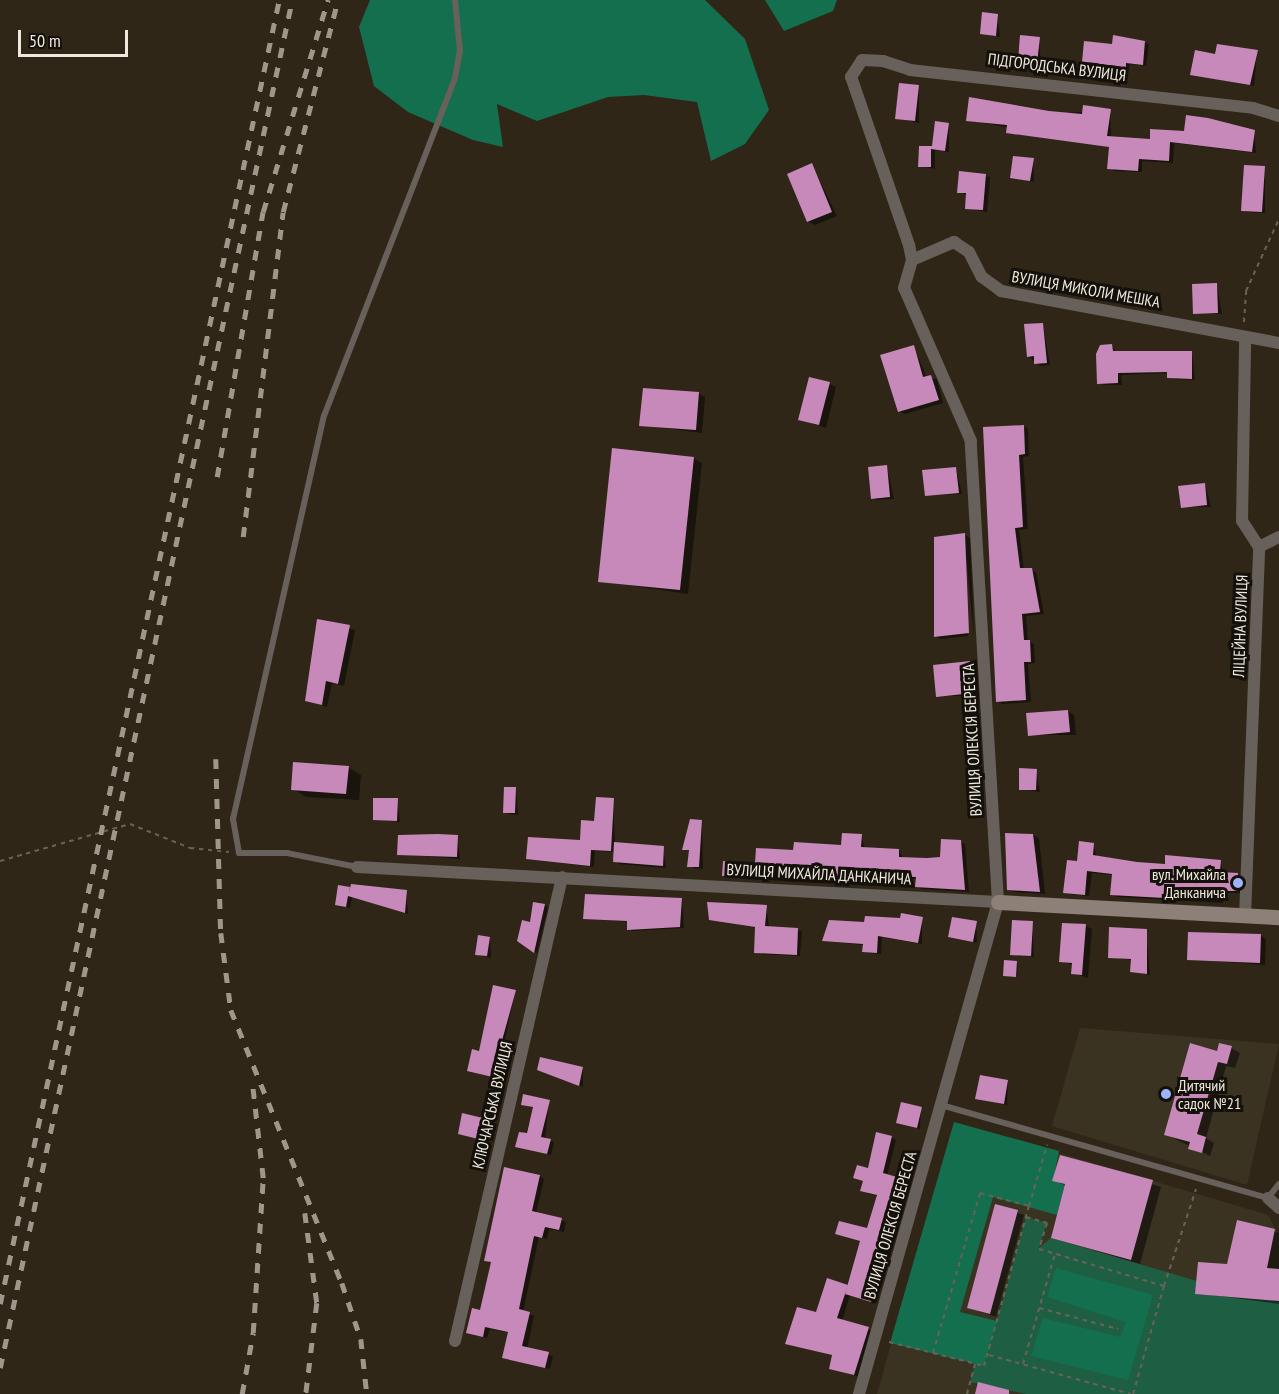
<!DOCTYPE html>
<meta charset="utf-8">
<style>
body{margin:0}
#map{position:relative;width:1279px;height:1394px;overflow:hidden;background:#302618;font-family:"PT Sans Narrow",sans-serif}
div>[style]{position:absolute}
.education>*{inset:0;background:#3a3322}
.green>*{inset:0;background:#1e5f44}
.forest>*{inset:0;background:#136f4d}
.shadow>*{inset:0;background:#0007}
.building>*{inset:0;background:#c789ba}
.path>*{height:2px;margin-top:-1px;transform-origin:0;background:repeating-linear-gradient(90deg,#6b6256 0 4.5px,transparent 0 9px)}
.lane>*{height:6px;margin:-3px;padding:0 3px;transform-origin:3px;border-radius:3px;background:#68605b}
.street>*{height:12px;margin:-6px;padding:0 6px;transform-origin:6px;border-radius:6px;background:#68605b}
.secondary>*{height:15px;margin:-7.5px;padding:0 7.5px;transform-origin:7.5px;border-radius:7.5px;background:#8c8078}
.rail>*{height:4.5px;margin-top:-2.25px;transform-origin:0;background:repeating-linear-gradient(90deg,#9f978c 0 10px,transparent 0 20px)}
.dots>*{width:16px;height:16px;translate:-50% -50%;box-sizing:border-box;border:3px solid #14100a;border-radius:50%}
span{translate:-50% -50%;white-space:nowrap;text-align:center;line-height:1.15;-webkit-text-stroke:6px #14100a;paint-order:stroke}
.street-label{font-size:16px;color:#efe8df}
.poi-label{font-size:16px;color:#efe8df}
.right{translate:-100% -50%;text-align:right}
.left{translate:0 -50%;text-align:left}
.scale{position:absolute;left:18px;top:30px;width:110px;height:27px;box-sizing:border-box;border:3px solid #efe8df;border-top:0;padding-left:8px;font-size:18px;line-height:21px;white-space:nowrap;color:#efe8df;-webkit-text-stroke:4px #14100a;paint-order:stroke}
</style>
<div id="map">
<div class="education">
<div style="clip-path:polygon(1080px 1028px,1279px 1044px,1247px 1185px,1052px 1126px)"></div>
<div style="clip-path:polygon(954px 1122px,1268px 1215px,1279px 1236px,1279px 1394px,877px 1394px)"></div>
</div>
<div class="green">
<div style="clip-path:polygon(1026px 1217px,1047px 1223px,1039px 1248px,1051px 1238px,1197px 1281px,1196px 1294px,1279px 1301px,1279px 1394px,1026px 1394px,970px 1382px,975px 1364px,984px 1366px)"></div>
</div>
<div class="forest">
<div style="clip-path:polygon(370px 0,705px 0,745px 39px,769px 110px,745px 144px,711px 161px,697px 102px,644px 95px,608px 97px,537px 121px,497px 104px,503px 147px,473px 140px,408px 112px,374px 86px,359px 27px)"></div>
<div style="clip-path:polygon(765px 0,837px 0,833px 11px,784px 31px)"></div>
<div style="clip-path:polygon(954px 1122px,1059px 1151px,1053px 1181px,1065px 1184px,1057px 1215px,993px 1197px,960px 1312px,997px 1321px,984px 1366px,890px 1343px)"></div>
<div style="clip-path:polygon(1056px 1268px,1153px 1295px,1128px 1380px,1031px 1356px,1043px 1318px,1120px 1337px,1126px 1322px,1047px 1297px)"></div>
</div>
<div class="shadow">
<div style="clip-path:polygon(997px 15px,1000px 37px,981px 33px)"></div>
<div style="clip-path:polygon(1115px 37px,1149px 44px,1146px 66px,1130px 64px,1129px 69px,1084px 61px,1114px 46px)"></div>
<div style="clip-path:polygon(1039px 39px,1041px 64px,1019px 60px)"></div>
<div style="clip-path:polygon(1257px 51px,1254px 86px,1192px 74px,1217px 55px)"></div>
<div style="clip-path:polygon(919px 86px,919px 123px,896px 118px)"></div>
<div style="clip-path:polygon(1110px 110px,1111px 137px,1151px 140px,1186px 133px,1254px 132px,1256px 153px,1174px 143px,1173px 163px,1142px 161px,1142px 172px,1113px 171px,1110px 147px,968px 120px)"></div>
<div style="clip-path:polygon(949px 124px,949px 152px,935px 150px,935px 169px,920px 166px,920px 147px,933px 147px)"></div>
<div style="clip-path:polygon(1033px 160px,1034px 182px,1011px 177px)"></div>
<div style="clip-path:polygon(812px 165px,837px 216px,815px 225px,808px 221px)"></div>
<div style="clip-path:polygon(1265px 168px,1265px 213px,1246px 212px,1242px 210px)"></div>
<div style="clip-path:polygon(960px 173px,990px 177px,987px 212px,966px 208px,968px 195px,959px 192px)"></div>
<div style="clip-path:polygon(1217px 285px,1222px 314px,1194px 313px)"></div>
<div style="clip-path:polygon(1043px 324px,1050px 365px,1040px 366px,1028px 356px)"></div>
<div style="clip-path:polygon(1112px 346px,1116px 352px,1192px 353px,1195px 380px,1173px 379px,1169px 373px,1121px 375px,1122px 385px,1103px 385px)"></div>
<div style="clip-path:polygon(914px 347px,927px 378px,937px 379px,943px 403px,905px 414px,899px 411px)"></div>
<div style="clip-path:polygon(830px 384px,836px 387px,826px 428px,800px 419px)"></div>
<div style="clip-path:polygon(699px 394px,705px 397px,702px 433px,641px 425px)"></div>
<div style="clip-path:polygon(1024px 426px,1028px 429px,1029px 456px,1023px 457px,1028px 529px,1019px 530px,1024px 570px,1036px 572px,1044px 614px,1026px 616px,1028px 641px,1034px 644px,1035px 663px,1028px 664px,1031px 702px,1002px 704px,998px 701px,985px 428px)"></div>
<div style="clip-path:polygon(693px 458px,702px 463px,688px 594px,600px 581px)"></div>
<div style="clip-path:polygon(887px 467px,894px 499px,876px 500px,873px 498px)"></div>
<div style="clip-path:polygon(956px 468px,962px 494px,926px 495px)"></div>
<div style="clip-path:polygon(1205px 484px,1211px 507px,1182px 507px)"></div>
<div style="clip-path:polygon(965px 535px,970px 538px,974px 636px,964px 536px,968px 636px,941px 639px,935px 636px,936px 538px)"></div>
<div style="clip-path:polygon(318px 620px,355px 630px,344px 686px,332px 683px,327px 707px,307px 700px)"></div>
<div style="clip-path:polygon(970px 662px,976px 666px,979px 696px,937px 696px)"></div>
<div style="clip-path:polygon(1068px 711px,1074px 715px,1076px 735px,1029px 735px)"></div>
<div style="clip-path:polygon(348px 767px,361px 775px,359px 800px,306px 797px,293px 789px)"></div>
<div style="clip-path:polygon(1036px 770px,1040px 792px,1021px 789px)"></div>
<div style="clip-path:polygon(516px 789px,518px 815px,508px 814px,504px 812px)"></div>
<div style="clip-path:polygon(397px 800px,400px 822px,374px 819px)"></div>
<div style="clip-path:polygon(613px 800px,615px 844px,663px 847px,666px 868px,618px 864px,615px 852px,595px 851px,594px 867px,528px 859px,582px 842px)"></div>
<div style="clip-path:polygon(702px 821px,703px 869px,693px 868px,690px 851px,684px 849px)"></div>
<div style="clip-path:polygon(1033px 835px,1039px 838px,1045px 894px,1014px 892px,1008px 889px)"></div>
<div style="clip-path:polygon(457px 836px,460px 859px,398px 854px)"></div>
<div style="clip-path:polygon(861px 836px,865px 848px,899px 850px,903px 858px,941px 858px,960px 842px,965px 844px,969px 892px,921px 889px,917px 879px,859px 877px,859px 884px,724px 875px,795px 852px,842px 846px)"></div>
<div style="clip-path:polygon(1093px 845px,1097px 857px,1166px 866px,1220px 861px,1224px 874px,1242px 877px,1242px 893px,1223px 893px,1223px 903px,1116px 897px,1114px 875px,1092px 873px,1089px 896px,1069px 894px,1065px 892px,1078px 863px)"></div>
<div style="clip-path:polygon(349px 889px,406px 891px,408px 914px,352px 897px,350px 908px,336px 904px)"></div>
<div style="clip-path:polygon(682px 899px,684px 928px,632px 931px,629px 922px,585px 918px)"></div>
<div style="clip-path:polygon(545px 905px,548px 907px,537px 953px,519px 940px)"></div>
<div style="clip-path:polygon(766px 906px,769px 927px,802px 931px,800px 956px,759px 954px,757px 928px,710px 919px)"></div>
<div style="clip-path:polygon(922px 918px,922px 944px,882px 937px,881px 954px,868px 953px,864px 945px,824px 941px,866px 924px)"></div>
<div style="clip-path:polygon(976px 923px,977px 943px,950px 936px)"></div>
<div style="clip-path:polygon(1032px 923px,1034px 957px,1011px 954px)"></div>
<div style="clip-path:polygon(1086px 926px,1092px 929px,1088px 978px,1072px 973px,1073px 965px,1061px 961px)"></div>
<div style="clip-path:polygon(1146px 930px,1150px 975px,1131px 971px,1132px 960px,1109px 957px)"></div>
<div style="clip-path:polygon(1260px 935px,1266px 939px,1265px 965px,1189px 959px)"></div>
<div style="clip-path:polygon(490px 938px,491px 958px,477px 954px)"></div>
<div style="clip-path:polygon(1006px 962px,1018px 964px,1017px 977px,1005px 976px)"></div>
<div style="clip-path:polygon(515px 992px,501px 1058px,509px 1061px,505px 1080px,472px 1072px,468px 1070px)"></div>
<div style="clip-path:polygon(1231px 1048px,1240px 1053px,1235px 1068px,1226px 1066px,1206px 1138px,1214px 1143px,1210px 1156px,1165px 1134px,1218px 1053px)"></div>
<div style="clip-path:polygon(583px 1068px,583px 1087px,542px 1071px)"></div>
<div style="clip-path:polygon(1008px 1082px,1007px 1105px,976px 1098px)"></div>
<div style="clip-path:polygon(549px 1101px,545px 1139px,554px 1142px,551px 1155px,521px 1148px,534px 1108px,523px 1104px)"></div>
<div style="clip-path:polygon(921px 1108px,920px 1129px,897px 1122px)"></div>
<div style="clip-path:polygon(486px 1120px,486px 1141px,459px 1134px)"></div>
<div style="clip-path:polygon(891px 1137px,896px 1140px,887px 1176px,901px 1181px,889px 1222px,899px 1226px,875px 1304px,850px 1295px,842px 1321px,873px 1331px,859px 1377px,831px 1368px,834px 1356px,786px 1343px,849px 1287px,862px 1242px,837px 1234px,869px 1230px,878px 1196px,867px 1193px,865px 1182px,855px 1178px,869px 1170px)"></div>
<div style="clip-path:polygon(1061px 1156px,1161px 1187px,1140px 1264px,1052px 1237px,1066px 1186px,1054px 1180px)"></div>
<div style="clip-path:polygon(540px 1176px,544px 1179px,536px 1213px,566px 1222px,564px 1232px,549px 1229px,547px 1239px,539px 1237px,523px 1312px,534px 1316px,527px 1349px,553px 1356px,550px 1369px,504px 1357px,510px 1333px,490px 1329px,487px 1338px,468px 1332px,481px 1312px,492px 1263px,485px 1260px)"></div>
<div style="clip-path:polygon(996px 1206px,1024px 1215px,996px 1317px,969px 1308px)"></div>
<div style="clip-path:polygon(1238px 1222px,1279px 1233px,1279px 1304px,1197px 1293px,1228px 1266px)"></div>
</div>
<div class="building">
<div style="clip-path:polygon(982px 12px,998px 14px,996px 36px,980px 34px)"></div>
<div style="clip-path:polygon(1020px 35px,1040px 37px,1037px 63px,1018px 61px)"></div>
<div style="clip-path:polygon(1113px 35px,1145px 41px,1143px 65px,1126px 63px,1126px 68px,1082px 62px,1084px 41px,1112px 44px)"></div>
<div style="clip-path:polygon(1217px 44px,1258px 50px,1250px 85px,1190px 75px,1195px 50px,1215px 54px)"></div>
<div style="clip-path:polygon(899px 83px,919px 85px,915px 121px,895px 119px)"></div>
<div style="clip-path:polygon(969px 97px,1049px 111px,1082px 114px,1083px 105px,1111px 109px,1107px 136px,1150px 139px,1150px 129px,1184px 131px,1186px 115px,1208px 118px,1255px 130px,1252px 152px,1170px 142px,1169px 161px,1139px 159px,1138px 171px,1107px 169px,1109px 147px,1006px 133px,1007px 125px,966px 121px)"></div>
<div style="clip-path:polygon(935px 121px,949px 123px,945px 151px,931px 149px,931px 167px,918px 167px,919px 146px,932px 146px)"></div>
<div style="clip-path:polygon(1013px 156px,1034px 158px,1030px 181px,1010px 178px)"></div>
<div style="clip-path:polygon(812px 163px,832px 212px,807px 222px,787px 174px)"></div>
<div style="clip-path:polygon(1244px 165px,1265px 166px,1262px 212px,1241px 211px)"></div>
<div style="clip-path:polygon(959px 171px,986px 174px,983px 210px,965px 209px,966px 193px,957px 193px)"></div>
<div style="clip-path:polygon(1217px 283px,1218px 313px,1193px 314px,1192px 284px)"></div>
<div style="clip-path:polygon(1043px 323px,1047px 363px,1034px 364px,1034px 356px,1027px 357px,1024px 324px)"></div>
<div style="clip-path:polygon(1112px 344px,1113px 351px,1192px 351px,1192px 379px,1167px 378px,1167px 372px,1118px 373px,1118px 383px,1097px 384px,1096px 354px,1100px 345px)"></div>
<div style="clip-path:polygon(914px 345px,923px 377px,931px 375px,939px 400px,898px 412px,880px 355px)"></div>
<div style="clip-path:polygon(809px 377px,830px 382px,819px 425px,798px 420px)"></div>
<div style="clip-path:polygon(643px 388px,699px 392px,696px 430px,639px 426px)"></div>
<div style="clip-path:polygon(1024px 425px,1025px 454px,1019px 455px,1023px 527px,1015px 528px,1020px 568px,1032px 568px,1040px 612px,1022px 614px,1024px 640px,1030px 640px,1031px 662px,1024px 662px,1026px 700px,996px 702px,983px 427px)"></div>
<div style="clip-path:polygon(612px 448px,694px 457px,680px 590px,598px 582px)"></div>
<div style="clip-path:polygon(887px 465px,890px 497px,871px 499px,868px 467px)"></div>
<div style="clip-path:polygon(956px 467px,959px 493px,925px 496px,922px 470px)"></div>
<div style="clip-path:polygon(1205px 483px,1207px 505px,1181px 508px,1178px 486px)"></div>
<div style="clip-path:polygon(965px 533px,969px 633px,934px 637px,934px 537px)"></div>
<div style="clip-path:polygon(317px 619px,350px 625px,338px 684px,326px 681px,322px 705px,305px 701px)"></div>
<div style="clip-path:polygon(970px 661px,973px 693px,936px 697px,933px 665px)"></div>
<div style="clip-path:polygon(1068px 710px,1070px 732px,1028px 736px,1026px 713px)"></div>
<div style="clip-path:polygon(293px 762px,349px 766px,346px 794px,291px 790px)"></div>
<div style="clip-path:polygon(1019px 768px,1037px 769px,1036px 790px,1019px 790px)"></div>
<div style="clip-path:polygon(504px 787px,516px 787px,515px 813px,503px 813px)"></div>
<div style="clip-path:polygon(596px 797px,614px 798px,611px 851px,591px 850px,590px 866px,526px 859px,528px 837px,580px 840px,581px 820px,594px 821px)"></div>
<div style="clip-path:polygon(373px 798px,398px 798px,397px 821px,373px 820px)"></div>
<div style="clip-path:polygon(690px 819px,702px 820px,699px 867px,687px 867px,689px 850px,682px 850px)"></div>
<div style="clip-path:polygon(842px 833px,862px 834px,861px 847px,899px 849px,899px 857px,927px 858px,940px 857px,941px 839px,961px 840px,965px 890px,915px 887px,916px 877px,855px 875px,854px 882px,780px 874px,722px 876px,723px 861px,755px 863px,756px 848px,793px 850px,794px 842px,841px 845px)"></div>
<div style="clip-path:polygon(1005px 833px,1033px 834px,1040px 892px,1007px 890px)"></div>
<div style="clip-path:polygon(438px 834px,458px 835px,457px 857px,397px 855px,398px 835px)"></div>
<div style="clip-path:polygon(1079px 841px,1094px 843px,1093px 855px,1137px 862px,1165px 864px,1165px 855px,1221px 860px,1220px 872px,1238px 873px,1238px 891px,1219px 891px,1219px 901px,1110px 895px,1112px 874px,1087px 871px,1085px 895px,1063px 893px,1067px 860px,1077px 861px)"></div>
<div style="clip-path:polygon(614px 842px,664px 846px,663px 866px,613px 862px)"></div>
<div style="clip-path:polygon(351px 884px,407px 890px,405px 913px,348px 896px,346px 907px,335px 905px,338px 885px,350px 887px,349px 893px)"></div>
<div style="clip-path:polygon(585px 894px,682px 898px,680px 927px,627px 930px,627px 921px,583px 919px)"></div>
<div style="clip-path:polygon(533px 902px,545px 904px,534px 953px,517px 941px,522px 920px,530px 922px)"></div>
<div style="clip-path:polygon(707px 902px,767px 905px,765px 926px,798px 928px,797px 955px,754px 953px,755px 927px,709px 920px)"></div>
<div style="clip-path:polygon(901px 913px,923px 917px,918px 943px,878px 936px,877px 953px,862px 952px,863px 944px,822px 941px,829px 920px,864px 922px,865px 916px,900px 918px)"></div>
<div style="clip-path:polygon(952px 917px,977px 921px,973px 942px,948px 937px)"></div>
<div style="clip-path:polygon(1012px 920px,1033px 921px,1031px 956px,1010px 955px)"></div>
<div style="clip-path:polygon(1062px 923px,1086px 924px,1082px 975px,1071px 974px,1072px 963px,1059px 962px)"></div>
<div style="clip-path:polygon(1109px 927px,1147px 929px,1147px 974px,1130px 972px,1131px 959px,1108px 958px)"></div>
<div style="clip-path:polygon(1188px 932px,1261px 934px,1260px 963px,1187px 960px)"></div>
<div style="clip-path:polygon(478px 935px,490px 937px,487px 956px,475px 955px)"></div>
<div style="clip-path:polygon(1004px 960px,1017px 961px,1016px 977px,1003px 976px)"></div>
<div style="clip-path:polygon(493px 985px,516px 990px,498px 1055px,506px 1057px,501px 1079px,467px 1071px,472px 1049px,479px 1051px)"></div>
<div style="clip-path:polygon(1190px 1043px,1217px 1051px,1219px 1043px,1232px 1046px,1227px 1064px,1218px 1062px,1197px 1134px,1206px 1137px,1202px 1153px,1188px 1149px,1190px 1142px,1164px 1135px)"></div>
<div style="clip-path:polygon(540px 1057px,583px 1067px,579px 1086px,537px 1070px)"></div>
<div style="clip-path:polygon(980px 1075px,1008px 1080px,1004px 1104px,975px 1099px)"></div>
<div style="clip-path:polygon(523px 1094px,550px 1100px,541px 1137px,551px 1139px,547px 1154px,515px 1147px,519px 1132px,527px 1133px,533px 1107px,521px 1105px)"></div>
<div style="clip-path:polygon(901px 1102px,922px 1107px,917px 1128px,896px 1123px)"></div>
<div style="clip-path:polygon(462px 1113px,487px 1119px,482px 1140px,458px 1134px)"></div>
<div style="clip-path:polygon(876px 1132px,892px 1136px,883px 1173px,897px 1177px,884px 1219px,895px 1222px,871px 1302px,845px 1294px,860px 1241px,835px 1234px,839px 1221px,867px 1228px,877px 1195px,860px 1191px,863px 1181px,853px 1178px,857px 1165px,868px 1168px)"></div>
<div style="clip-path:polygon(1060px 1155px,1153px 1180px,1131px 1260px,1051px 1238px,1065px 1184px,1052px 1181px)"></div>
<div style="clip-path:polygon(504px 1167px,540px 1175px,532px 1211px,562px 1218px,559px 1230px,545px 1227px,542px 1238px,534px 1236px,519px 1309px,530px 1312px,522px 1346px,549px 1352px,545px 1368px,502px 1358px,508px 1332px,485px 1327px,483px 1337px,466px 1333px,472px 1308px,480px 1310px,491px 1262px,484px 1261px)"></div>
<div style="clip-path:polygon(995px 1204px,1018px 1210px,990px 1314px,967px 1308px)"></div>
<div style="clip-path:polygon(1237px 1220px,1275px 1229px,1267px 1268px,1279px 1269px,1279px 1301px,1195px 1294px,1198px 1262px,1227px 1264px)"></div>
<div style="clip-path:polygon(827px 1278px,848px 1285px,837px 1318px,869px 1327px,854px 1375px,829px 1369px,832px 1355px,785px 1344px,797px 1307px,816px 1312px)"></div>
<div style="clip-path:polygon(978px 1382px,1009px 1390px,1009px 1394px,975px 1394px)"></div>
</div>
<div class="path">
<div style="left:1244px;top:322px;width:31px;rotate:-86deg"></div>
<div style="left:1246px;top:291px;width:79px;rotate:-65.4deg"></div>
<div style="left:0;top:861px;width:135px;rotate:-15.9deg"></div>
<div style="left:130px;top:824px;width:65px;rotate:21.8deg"></div>
<div style="left:190px;top:848px;width:39px;rotate:6deg"></div>
<div style="left:1026px;top:1217px;width:22px;rotate:16deg"></div>
<div style="left:1047px;top:1223px;width:27px;rotate:107deg"></div>
<div style="left:1039px;top:1249px;width:130px;rotate:16.5deg"></div>
<div style="left:1164px;top:1286px;width:112px;rotate:106deg"></div>
<div style="left:1164px;top:1286px;width:102px;rotate:-71.7deg"></div>
<div style="left:1039px;top:1308px;width:82px;rotate:14.9deg"></div>
<div style="left:889px;top:1342px;width:45px;rotate:14deg"></div>
<div style="left:933px;top:1353px;width:167px;rotate:-73.6deg"></div>
<div style="left:980px;top:1193px;width:51px;rotate:14.9deg"></div>
<div style="left:1029px;top:1206px;width:64px;rotate:-73.6deg"></div>
<div style="left:933px;top:1353px;width:53px;rotate:14.3deg"></div>
<div style="left:984px;top:1366px;width:166px;rotate:-74.3deg"></div>
<div style="left:989px;top:1355px;width:147px;rotate:15.4deg"></div>
<div style="left:1023px;top:1364px;width:115px;rotate:-73.8deg"></div>
<div style="left:967px;top:1394px;width:31px;rotate:-75deg"></div>
</div>
<div class="lane">
<div style="left:357px;top:867px;width:71px;rotate:-168.7deg"></div>
<div style="left:287px;top:853px;width:48px;rotate:180deg"></div>
<div style="left:239px;top:853px;width:35px;rotate:-100deg"></div>
<div style="left:233px;top:819px;width:413px;rotate:-77.3deg"></div>
<div style="left:324px;top:416px;width:362px;rotate:-68.8deg"></div>
<div style="left:455px;top:78px;width:27px;rotate:-80deg"></div>
<div style="left:460px;top:51px;width:51px;rotate:-95.6deg"></div>
<div style="left:941px;top:1105px;width:340px;rotate:15.9deg"></div>
<div style="left:1268px;top:1198px;width:18px;rotate:-52deg"></div>
</div>
<div class="street">
<div style="left:912px;top:260px;width:46px;rotate:-23.2deg"></div>
<div style="left:954px;top:242px;width:18px;rotate:34deg"></div>
<div style="left:969px;top:252px;width:28px;rotate:63deg"></div>
<div style="left:982px;top:277px;width:24px;rotate:36deg"></div>
<div style="left:1001px;top:291px;width:283px;rotate:10.6deg"></div>
<div style="left:1259px;top:547px;width:22px;rotate:-27deg"></div>
<div style="left:357px;top:867px;width:642px;rotate:3.13deg"></div>
<div style="left:1245px;top:917px;width:370px;rotate:-87.8deg"></div>
<div style="left:1259px;top:547px;width:31px;rotate:-123deg"></div>
<div style="left:1242px;top:521px;width:180px;rotate:-89deg"></div>
<div style="left:1268px;top:1198px;width:15px;rotate:42deg"></div>
<div style="left:455px;top:1341px;width:476px;rotate:-77deg"></div>
<div style="left:859px;top:1394px;width:511px;rotate:-74.22deg"></div>
<div style="left:998px;top:902px;width:462px;rotate:-93.4deg"></div>
<div style="left:971px;top:441px;width:167px;rotate:-113.6deg"></div>
<div style="left:904px;top:288px;width:29px;rotate:-74deg"></div>
<div style="left:912px;top:260px;width:15px;rotate:-101deg"></div>
<div style="left:909px;top:245px;width:178px;rotate:-109deg"></div>
<div style="left:851px;top:77px;width:20px;rotate:-57deg"></div>
<div style="left:862px;top:60px;width:21px;rotate:3deg"></div>
<div style="left:883px;top:61px;width:28px;rotate:18deg"></div>
<div style="left:910px;top:70px;width:345px;rotate:6.3deg"></div>
<div style="left:1253px;top:108px;width:27px;rotate:17deg"></div>
</div>
<div class="secondary">
<div style="left:998px;top:902px;width:281px;rotate:3.1deg"></div>
</div>
<div class="rail">
<div style="left:217px;top:477px;width:269px;rotate:-80.2deg"></div>
<div style="left:263px;top:212px;width:222px;rotate:-73deg"></div>
<div style="left:243px;top:537px;width:327px;rotate:-83deg"></div>
<div style="left:283px;top:212px;width:219px;rotate:-75.5deg"></div>
<div style="left:216px;top:759px;width:174px;rotate:88.4deg"></div>
<div style="left:221px;top:933px;width:78px;rotate:82.6deg"></div>
<div style="left:231px;top:1010px;width:295px;rotate:67.9deg"></div>
<div style="left:342px;top:1283px;width:59px;rotate:71.3deg"></div>
<div style="left:361px;top:1339px;width:55px;rotate:83.8deg"></div>
<div style="left:305px;top:1213px;width:91px;rotate:82.4deg"></div>
<div style="left:317px;top:1303px;width:92px;rotate:96.9deg"></div>
<div style="left:0;top:1304px;width:1334px;rotate:-77.92deg"></div>
<div style="left:0;top:1368px;width:1399px;rotate:-77.95deg"></div>
<div style="left:242px;top:1394px;width:62px;rotate:-79.8deg"></div>
<div style="left:253px;top:1333px;width:155px;rotate:-86.3deg"></div>
<div style="left:263px;top:1178px;width:98px;rotate:-96.5deg"></div>
</div>
<div class="dots">
<div style="left:1238px;top:883px;background:#9db4fd"></div>
<div style="left:1166px;top:1094px;background:#9db4fd"></div>
</div>
<div class="street-label">
<span style="left:1057px;top:67px;rotate:7deg">ПІДГОРОДСЬКА ВУЛИЦЯ</span>
<span style="left:1086px;top:289px;rotate:10deg">ВУЛИЦЯ МИКОЛИ МЕШКА</span>
<span style="left:1240px;top:626px;rotate:-88deg">ЛІЦЕЙНА ВУЛИЦЯ</span>
<span style="left:972px;top:740px;rotate:-93deg">ВУЛИЦЯ ОЛЕКСІЯ БЕРЕСТА</span>
<span style="left:819px;top:874px;rotate:3deg">ВУЛИЦЯ МИХАЙЛА ДАНКАНИЧА</span>
<span style="left:492px;top:1105px;rotate:-77deg">КЛЮЧАРСЬКА ВУЛИЦЯ</span>
<span style="left:890px;top:1225px;rotate:-74deg">ВУЛИЦЯ ОЛЕКСІЯ БЕРЕСТА</span>
</div>
<div class="poi-label">
<span class="right" style="left:1226px;top:883px">вул. Михайла<br>Данканича</span>
<span class="left" style="left:1178px;top:1094px">Дитячий<br>садок №21</span>
</div>
<div class="scale">50 m</div>
</div>
